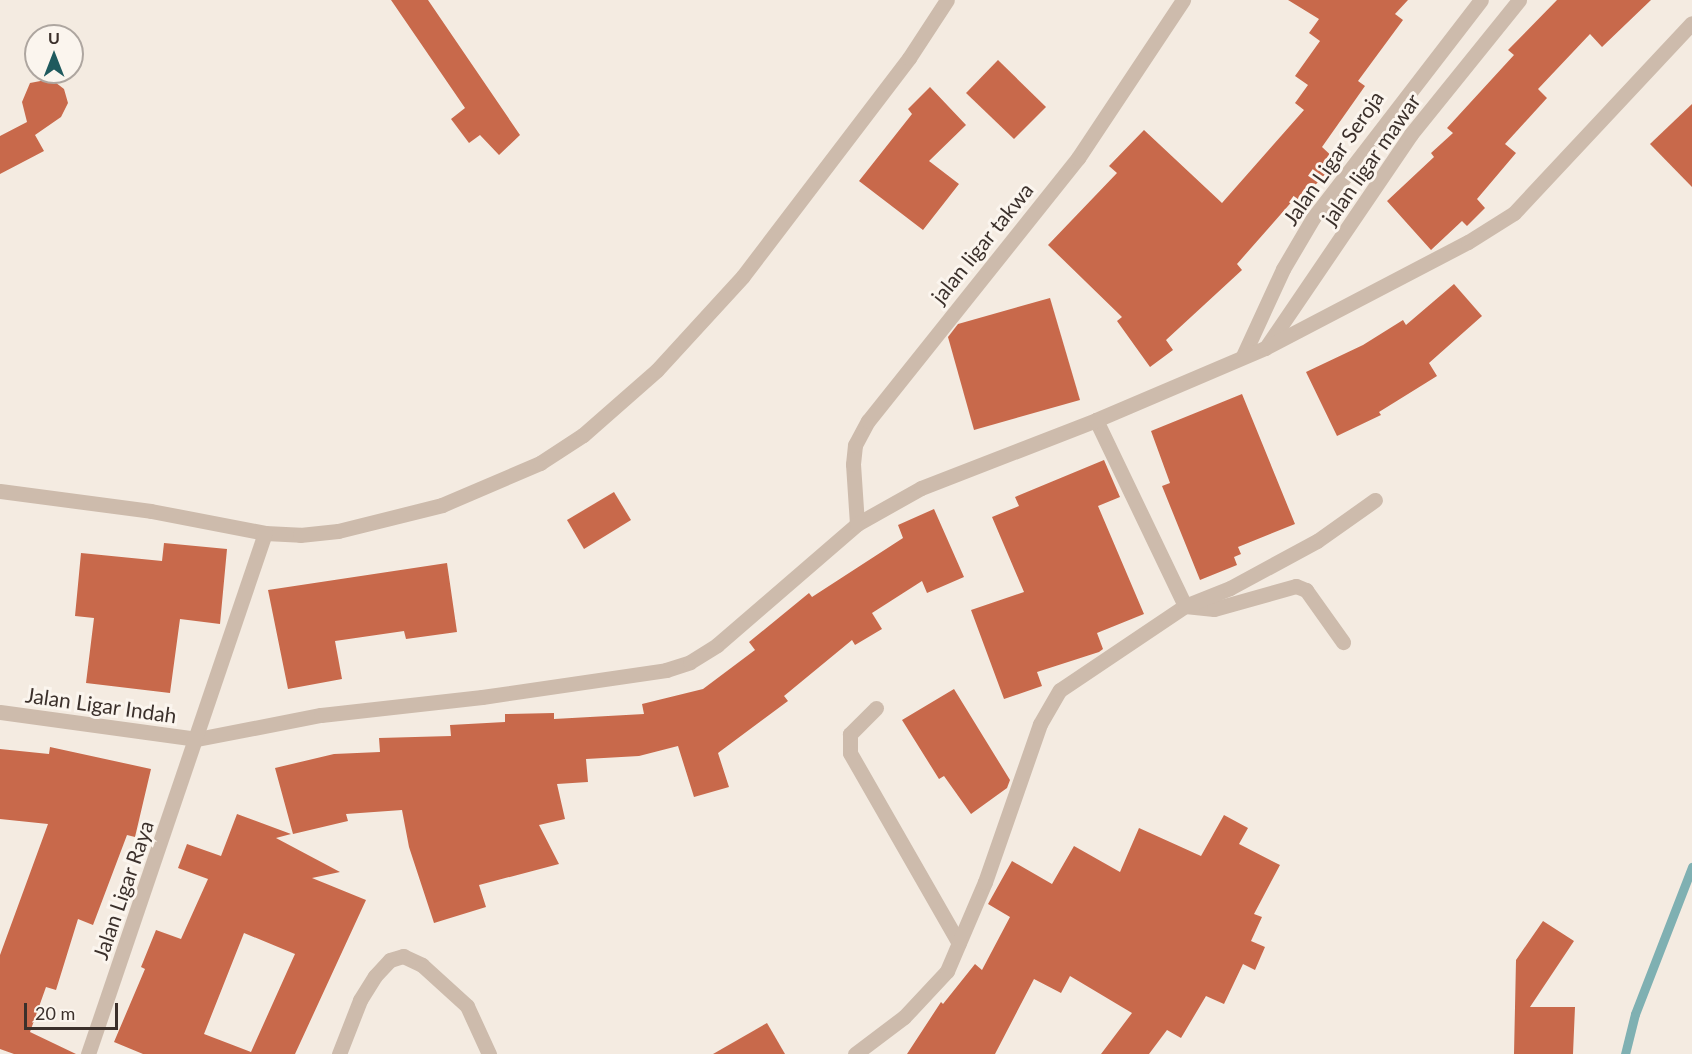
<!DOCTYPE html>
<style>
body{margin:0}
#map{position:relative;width:1692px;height:1054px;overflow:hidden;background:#f4ebe1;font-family:Lato,sans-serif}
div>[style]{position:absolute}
.stream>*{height:9px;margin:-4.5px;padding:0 4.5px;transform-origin:4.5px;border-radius:4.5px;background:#7fb0b2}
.building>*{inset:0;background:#c8694b}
.minor>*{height:15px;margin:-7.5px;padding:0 7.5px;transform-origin:7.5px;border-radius:7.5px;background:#cdbbac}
span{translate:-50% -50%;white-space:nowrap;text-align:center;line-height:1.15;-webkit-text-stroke:6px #fbf5ee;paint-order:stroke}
.street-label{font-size:21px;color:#3b302b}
.north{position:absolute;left:24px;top:24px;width:60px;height:60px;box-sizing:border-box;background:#fbf5ee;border:2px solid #aea6a0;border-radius:50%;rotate:0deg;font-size:16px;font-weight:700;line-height:24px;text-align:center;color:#3b302b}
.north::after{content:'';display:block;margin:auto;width:21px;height:27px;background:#1f5a5e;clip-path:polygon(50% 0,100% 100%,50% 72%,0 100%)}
.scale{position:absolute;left:24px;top:1003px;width:94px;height:27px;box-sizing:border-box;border:3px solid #3b302b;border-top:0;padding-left:8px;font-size:18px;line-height:21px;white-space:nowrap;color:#3b302b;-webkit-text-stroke:4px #fbf5ee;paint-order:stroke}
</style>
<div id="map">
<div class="stream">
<div style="left:1625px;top:1054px;width:41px;rotate:-76deg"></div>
<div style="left:1635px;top:1014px;width:158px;rotate:-68.8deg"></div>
</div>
<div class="building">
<div style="clip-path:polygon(391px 0,428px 0,520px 135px,499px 155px,480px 135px,469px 143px,451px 119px,465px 108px)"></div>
<div style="clip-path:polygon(1288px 0,1408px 0,1395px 14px,1403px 20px,1358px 81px,1365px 86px,1322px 147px,1337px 161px,1300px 202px,1295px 198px,1237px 264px,1242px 270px,1166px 340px,1173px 350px,1150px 367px,1117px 321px,1122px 317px,1048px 245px,1117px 173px,1109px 166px,1144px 130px,1222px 203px,1304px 110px,1295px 103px,1308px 85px,1295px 76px,1320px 41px,1309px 33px,1319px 19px)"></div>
<div style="clip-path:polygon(1557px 0,1651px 0,1602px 47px,1590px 34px,1538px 89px,1547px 98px,1505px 144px,1516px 153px,1477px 199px,1485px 208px,1467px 226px,1462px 221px,1431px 250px,1387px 201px,1434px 157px,1431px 153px,1453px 133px,1447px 128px,1514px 55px,1508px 50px)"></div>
<div style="clip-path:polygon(998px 60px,1046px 107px,1014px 139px,966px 93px)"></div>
<div style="clip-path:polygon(51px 79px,64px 89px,68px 103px,61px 117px,35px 135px,44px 151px,0 174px,0 136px,27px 122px,22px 102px,30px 83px)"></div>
<div style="clip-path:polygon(930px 87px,966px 125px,929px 161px,959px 184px,923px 230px,859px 181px,912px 114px,908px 109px)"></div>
<div style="clip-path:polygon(1692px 104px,1692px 187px,1650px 144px)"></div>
<div style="clip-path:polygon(1454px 284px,1482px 316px,1429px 363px,1437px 376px,1379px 412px,1381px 415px,1337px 436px,1306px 372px,1363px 345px,1403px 320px,1406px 325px)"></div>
<div style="clip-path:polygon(1050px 298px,1080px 400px,974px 430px,948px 337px,958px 324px)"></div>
<div style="clip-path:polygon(1242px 394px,1295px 524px,1238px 547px,1241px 554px,1234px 557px,1237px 565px,1200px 580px,1162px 486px,1170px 483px,1151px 431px)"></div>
<div style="clip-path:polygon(1104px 460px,1120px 497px,1098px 506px,1144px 614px,1097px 633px,1103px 649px,1099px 652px,1037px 672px,1042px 686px,1004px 699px,971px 610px,1024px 592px,992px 517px,1019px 506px,1015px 497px)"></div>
<div style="clip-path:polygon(614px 492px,631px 520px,584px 549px,567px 520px)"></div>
<div style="clip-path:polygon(934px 509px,964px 577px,927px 593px,922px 581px,872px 613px,882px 629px,855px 645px,852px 640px,784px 696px,788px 701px,718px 753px,729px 787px,694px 797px,678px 746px,639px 756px,586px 759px,588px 782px,557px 784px,565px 819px,539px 825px,559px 864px,479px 885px,486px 907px,434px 923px,409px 847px,402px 810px,346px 814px,348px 821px,293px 834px,275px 768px,334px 754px,380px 752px,379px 738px,451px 736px,450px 725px,505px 722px,505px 714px,554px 713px,554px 719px,644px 714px,642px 704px,703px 689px,755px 650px,749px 642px,809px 593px,812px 597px,903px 538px,898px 525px)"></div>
<div style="clip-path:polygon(164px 543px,227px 549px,220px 624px,180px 619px,170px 693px,86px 683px,94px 618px,75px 616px,81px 553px,162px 561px)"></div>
<div style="clip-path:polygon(447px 563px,457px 632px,406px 639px,404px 631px,335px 641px,342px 679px,288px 689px,268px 590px)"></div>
<div style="clip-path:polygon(954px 689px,1010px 780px,1007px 788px,971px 814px,944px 776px,939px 779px,902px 720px)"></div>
<div style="clip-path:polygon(50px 747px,151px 769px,135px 837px,127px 835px,93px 925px,78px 919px,56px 990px,46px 987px,30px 1032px,76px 1054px,14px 1054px,0 1049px,0 955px,48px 824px,0 819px,0 749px,49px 754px)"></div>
<div style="clip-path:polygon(evenodd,237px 814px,291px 834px,276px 838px,340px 872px,312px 878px,366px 900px,295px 1054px,143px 1054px,114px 1042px,145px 969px,141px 967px,156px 930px,181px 939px,208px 879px,178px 868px,187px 844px,221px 856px,237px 814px,244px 933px,295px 954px,251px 1052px,204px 1034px,244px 933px)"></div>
<div style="clip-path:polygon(1224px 815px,1248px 828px,1239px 844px,1280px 865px,1254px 914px,1262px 917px,1251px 941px,1265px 947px,1255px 970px,1243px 964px,1224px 1004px,1206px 996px,1181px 1038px,1167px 1030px,1149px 1054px,1101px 1054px,1132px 1013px,1070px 976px,1061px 993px,1034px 979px,995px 1054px,907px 1054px,941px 1002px,943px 1004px,975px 964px,982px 970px,1010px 917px,988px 904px,1012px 861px,1052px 884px,1074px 846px,1120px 872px,1139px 828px,1201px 856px)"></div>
<div style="clip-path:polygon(1543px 921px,1574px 941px,1530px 1007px,1575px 1007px,1573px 1054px,1514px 1054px,1516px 960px)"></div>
<div style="clip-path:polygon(767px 1023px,785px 1054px,713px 1054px)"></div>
</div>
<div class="minor">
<div style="left:1267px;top:346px;width:256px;rotate:-55.8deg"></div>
<div style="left:1411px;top:134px;width:172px;rotate:-51.1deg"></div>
<div style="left:1243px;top:356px;width:96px;rotate:-65.3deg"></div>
<div style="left:1283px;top:269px;width:59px;rotate:-59.5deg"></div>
<div style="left:1313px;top:218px;width:275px;rotate:-52.4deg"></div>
<div style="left:1096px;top:420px;width:206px;rotate:64.4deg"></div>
<div style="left:1185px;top:606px;width:29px;rotate:6deg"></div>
<div style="left:1214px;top:609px;width:85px;rotate:-15.7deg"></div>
<div style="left:1296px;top:586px;width:11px;rotate:22deg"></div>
<div style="left:1306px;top:590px;width:64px;rotate:54.6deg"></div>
<div style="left:0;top:491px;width:152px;rotate:7.5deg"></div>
<div style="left:151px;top:511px;width:116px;rotate:10.9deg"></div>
<div style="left:265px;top:533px;width:35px;rotate:3deg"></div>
<div style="left:300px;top:535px;width:38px;rotate:-6deg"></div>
<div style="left:338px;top:531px;width:107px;rotate:-14deg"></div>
<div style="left:442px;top:505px;width:107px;rotate:-23.2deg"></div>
<div style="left:540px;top:463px;width:51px;rotate:-33.1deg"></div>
<div style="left:583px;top:435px;width:98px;rotate:-41.3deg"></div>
<div style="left:657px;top:370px;width:127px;rotate:-47.5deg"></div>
<div style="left:743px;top:276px;width:274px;rotate:-52.7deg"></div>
<div style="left:909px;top:58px;width:69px;rotate:-56.8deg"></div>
<div style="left:857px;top:524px;width:60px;rotate:-93.8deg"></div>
<div style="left:853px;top:464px;width:19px;rotate:-84deg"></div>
<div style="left:855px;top:445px;width:27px;rotate:-62deg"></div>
<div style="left:868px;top:421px;width:337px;rotate:-51.4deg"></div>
<div style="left:1078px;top:158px;width:190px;rotate:-56.4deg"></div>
<div style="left:876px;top:708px;width:37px;rotate:135deg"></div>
<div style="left:850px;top:734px;width:19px;rotate:90deg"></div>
<div style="left:850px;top:753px;width:219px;rotate:60.2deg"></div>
<div style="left:0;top:712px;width:199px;rotate:7.8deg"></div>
<div style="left:197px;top:739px;width:126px;rotate:-11deg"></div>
<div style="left:321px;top:715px;width:162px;rotate:-6.4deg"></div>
<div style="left:482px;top:697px;width:186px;rotate:-8.3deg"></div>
<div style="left:666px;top:670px;width:25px;rotate:-18deg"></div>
<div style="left:690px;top:662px;width:32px;rotate:-32deg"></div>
<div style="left:717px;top:645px;width:185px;rotate:-40.8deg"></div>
<div style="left:857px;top:524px;width:73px;rotate:-29.4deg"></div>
<div style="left:921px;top:488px;width:188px;rotate:-21.2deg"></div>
<div style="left:1096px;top:420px;width:184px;rotate:-23.1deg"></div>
<div style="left:1265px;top:348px;width:229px;rotate:-27.6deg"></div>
<div style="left:1468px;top:242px;width:54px;rotate:-32.2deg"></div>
<div style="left:1514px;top:213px;width:260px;rotate:-46.9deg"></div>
<div style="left:88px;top:1054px;width:550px;rotate:-71.24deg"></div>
<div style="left:339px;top:1054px;width:58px;rotate:-68.7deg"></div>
<div style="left:360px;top:1000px;width:28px;rotate:-58deg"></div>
<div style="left:375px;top:976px;width:22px;rotate:-47deg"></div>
<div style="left:390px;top:960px;width:14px;rotate:-17deg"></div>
<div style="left:403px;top:956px;width:21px;rotate:25deg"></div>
<div style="left:422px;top:965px;width:61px;rotate:42.3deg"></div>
<div style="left:467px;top:1006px;width:53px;rotate:65.4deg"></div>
<div style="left:855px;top:1054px;width:61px;rotate:-37.1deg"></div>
<div style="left:904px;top:1017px;width:63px;rotate:-46.9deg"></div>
<div style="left:947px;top:971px;width:97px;rotate:-66.9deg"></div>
<div style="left:985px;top:882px;width:167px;rotate:-70.8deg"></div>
<div style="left:1040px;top:724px;width:39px;rotate:-60deg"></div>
<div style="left:1060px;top:690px;width:151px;rotate:-33.9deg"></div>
<div style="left:1185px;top:606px;width:48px;rotate:-21.8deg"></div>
<div style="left:1230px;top:588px;width:99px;rotate:-28.4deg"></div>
<div style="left:1317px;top:541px;width:71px;rotate:-35.3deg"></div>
</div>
<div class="street-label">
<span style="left:1333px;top:158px;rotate:-55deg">Jalan Ligar Seroja</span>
<span style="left:1371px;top:159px;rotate:-55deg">jalan ligar mawar</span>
<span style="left:982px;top:243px;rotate:-51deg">jalan ligar takwa</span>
<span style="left:101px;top:705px;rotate:8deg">Jalan Ligar Indah</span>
<span style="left:123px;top:890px;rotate:-71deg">Jalan Ligar Raya</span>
</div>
<div class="north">U</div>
<div class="scale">20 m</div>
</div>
